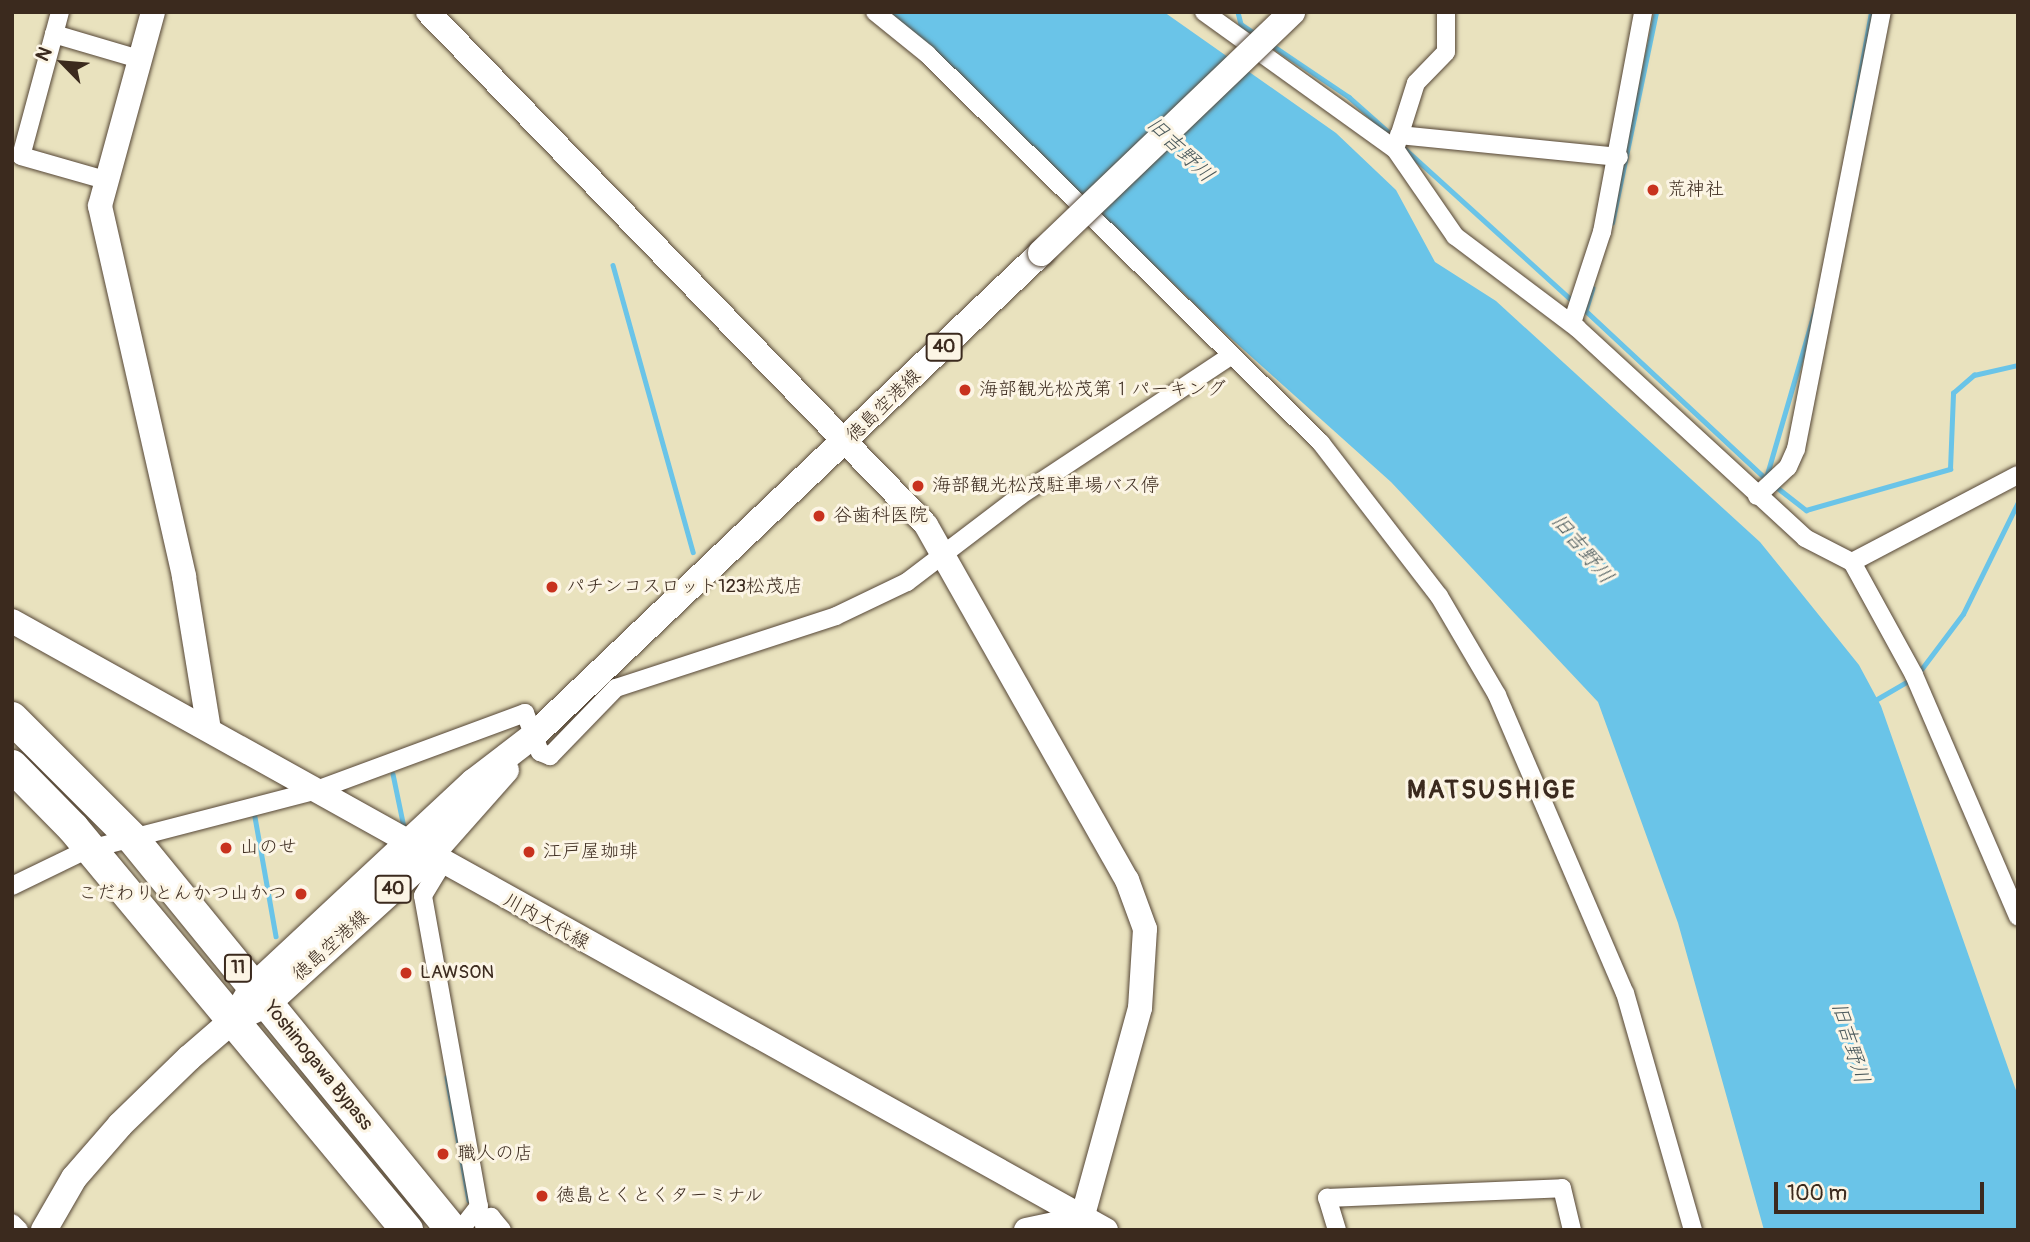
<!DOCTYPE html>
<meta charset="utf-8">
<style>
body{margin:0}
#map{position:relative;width:2030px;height:1242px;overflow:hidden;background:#e9e2be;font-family:Pangolin,"Klee One",sans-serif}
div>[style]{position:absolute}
.water>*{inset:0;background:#6ac4e8}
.stream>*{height:4.5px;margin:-2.25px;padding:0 2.25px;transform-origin:2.25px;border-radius:2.25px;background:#6ac4e8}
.roads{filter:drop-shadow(0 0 2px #554636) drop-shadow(0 0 2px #554636)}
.street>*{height:18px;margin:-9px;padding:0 9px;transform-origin:9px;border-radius:9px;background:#fff}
.secondary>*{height:24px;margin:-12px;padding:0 12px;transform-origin:12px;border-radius:12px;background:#fff}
.primary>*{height:26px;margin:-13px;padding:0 13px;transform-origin:13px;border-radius:13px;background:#fff}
.highway>*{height:32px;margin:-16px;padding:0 16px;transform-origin:16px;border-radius:16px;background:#fff}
.bridges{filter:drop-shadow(0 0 2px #554636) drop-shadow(0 0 2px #554636)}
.primary-bridge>*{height:26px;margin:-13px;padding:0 13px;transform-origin:13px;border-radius:13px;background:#fff}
.dots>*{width:19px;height:19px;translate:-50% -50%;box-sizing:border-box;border:4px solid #fcf5e5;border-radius:50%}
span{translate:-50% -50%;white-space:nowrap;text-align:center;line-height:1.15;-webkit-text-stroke:6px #fcf5e5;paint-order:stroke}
.shield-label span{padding:2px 5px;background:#fcf5e5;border:2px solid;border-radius:5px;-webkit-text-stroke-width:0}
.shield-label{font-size:18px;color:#3b2a1e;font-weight:700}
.poi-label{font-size:19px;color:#3b2a1e}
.left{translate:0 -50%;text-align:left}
.right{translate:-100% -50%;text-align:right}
.street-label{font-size:19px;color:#3b2a1e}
.water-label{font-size:21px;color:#49585b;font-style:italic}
.district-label{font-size:26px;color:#3b2a1e;font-weight:700;letter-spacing:2px}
.frame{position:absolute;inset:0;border:14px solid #3b2a1e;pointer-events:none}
.north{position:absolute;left:28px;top:28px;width:70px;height:70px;-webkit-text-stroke:5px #fcf5e5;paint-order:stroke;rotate:295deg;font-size:19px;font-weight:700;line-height:28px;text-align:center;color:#3b2a1e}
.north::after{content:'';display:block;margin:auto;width:24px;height:32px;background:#3b2a1e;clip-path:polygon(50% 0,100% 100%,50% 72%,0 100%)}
.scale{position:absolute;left:1774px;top:1182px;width:210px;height:32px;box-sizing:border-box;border:4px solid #3b2a1e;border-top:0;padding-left:9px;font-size:21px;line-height:24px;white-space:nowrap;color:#3b2a1e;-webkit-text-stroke:5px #fcf5e5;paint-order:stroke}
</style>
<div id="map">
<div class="water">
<div style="clip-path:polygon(890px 12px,1164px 12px,1336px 133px,1396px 190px,1435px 262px,1496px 301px,1760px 542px,1859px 665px,1881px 706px,2018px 1096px,2018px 1230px,1764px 1230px,1678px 923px,1598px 702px,1391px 482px,1226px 334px)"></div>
</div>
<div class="stream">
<div style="left:1238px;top:12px;width:12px;rotate:76deg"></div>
<div style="left:1241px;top:24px;width:18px;rotate:34deg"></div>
<div style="left:1272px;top:45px;width:93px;rotate:34deg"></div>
<div style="left:1349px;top:97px;width:59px;rotate:41.6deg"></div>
<div style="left:1852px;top:118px;width:108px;rotate:-79.8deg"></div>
<div style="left:1404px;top:148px;width:229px;rotate:42.2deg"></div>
<div style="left:1612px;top:223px;width:216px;rotate:-78.2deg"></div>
<div style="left:613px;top:265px;width:298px;rotate:74.4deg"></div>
<div style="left:1593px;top:288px;width:24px;rotate:107deg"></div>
<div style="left:1586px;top:311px;width:248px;rotate:43deg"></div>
<div style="left:1766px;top:478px;width:176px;rotate:-73.8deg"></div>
<div style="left:1774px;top:485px;width:41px;rotate:38deg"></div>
<div style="left:1806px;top:510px;width:150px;rotate:-15.9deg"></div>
<div style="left:1950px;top:469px;width:76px;rotate:-87.7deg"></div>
<div style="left:1953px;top:393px;width:28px;rotate:-41deg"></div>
<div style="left:1974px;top:375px;width:45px;rotate:-12.8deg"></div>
<div style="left:1917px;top:675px;width:76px;rotate:-53deg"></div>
<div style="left:1963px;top:614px;width:125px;rotate:-63.8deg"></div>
<div style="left:1872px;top:702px;width:44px;rotate:-30.1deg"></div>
<div style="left:393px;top:774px;width:54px;rotate:78.3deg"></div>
<div style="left:255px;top:817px;width:121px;rotate:80deg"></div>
<div style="left:447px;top:1077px;width:125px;rotate:79.9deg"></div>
</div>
<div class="roads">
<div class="street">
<div style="left:60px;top:12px;width:23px;rotate:105deg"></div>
<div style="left:54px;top:34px;width:89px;rotate:16.4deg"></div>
<div style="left:875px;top:12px;width:67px;rotate:38.9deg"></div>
<div style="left:927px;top:54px;width:554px;rotate:44.63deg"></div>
<div style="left:1321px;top:443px;width:193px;rotate:52.4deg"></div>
<div style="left:1439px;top:596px;width:115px;rotate:59.6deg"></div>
<div style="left:1497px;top:695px;width:324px;rotate:66.8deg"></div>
<div style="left:1625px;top:993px;width:247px;rotate:74deg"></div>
<div style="left:1204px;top:12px;width:235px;rotate:35.7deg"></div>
<div style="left:1395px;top:149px;width:106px;rotate:55.4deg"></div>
<div style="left:1455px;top:236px;width:153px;rotate:37deg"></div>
<div style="left:1577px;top:328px;width:310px;rotate:42.6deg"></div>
<div style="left:1805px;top:538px;width:53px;rotate:27.1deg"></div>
<div style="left:1852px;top:562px;width:129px;rotate:61.2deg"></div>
<div style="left:1914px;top:675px;width:263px;rotate:66.7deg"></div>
<div style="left:54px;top:34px;width:126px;rotate:105.1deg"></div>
<div style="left:21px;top:156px;width:87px;rotate:15.9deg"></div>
<div style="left:1399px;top:135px;width:221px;rotate:5.7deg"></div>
<div style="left:1396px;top:146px;width:66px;rotate:-72.4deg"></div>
<div style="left:1416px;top:83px;width:43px;rotate:-45.9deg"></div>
<div style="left:1446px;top:52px;width:40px;rotate:-90deg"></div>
<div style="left:1572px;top:323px;width:96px;rotate:-71.8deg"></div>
<div style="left:1602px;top:232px;width:224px;rotate:-79.4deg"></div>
<div style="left:1757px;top:496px;width:42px;rotate:-43.1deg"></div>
<div style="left:1788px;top:467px;width:20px;rotate:-66deg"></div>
<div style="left:1796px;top:449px;width:445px;rotate:-78.9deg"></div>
<div style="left:1852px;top:562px;width:187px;rotate:-27.7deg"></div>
<div style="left:442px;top:864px;width:37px;rotate:121deg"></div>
<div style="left:423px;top:896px;width:315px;rotate:79.8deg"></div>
<div style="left:479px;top:1206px;width:31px;rotate:128deg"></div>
<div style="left:12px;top:886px;width:82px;rotate:-25.9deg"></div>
<div style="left:86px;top:850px;width:236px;rotate:-14.5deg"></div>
<div style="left:314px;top:791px;width:225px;rotate:-20.3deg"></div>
<div style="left:525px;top:713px;width:42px;rotate:69deg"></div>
<div style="left:540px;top:752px;width:11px;rotate:22deg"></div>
<div style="left:550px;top:756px;width:95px;rotate:-45.9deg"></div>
<div style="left:616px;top:688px;width:231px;rotate:-18.1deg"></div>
<div style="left:836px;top:616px;width:79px;rotate:-25.6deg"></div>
<div style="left:907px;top:582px;width:143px;rotate:-37.3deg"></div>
<div style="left:1021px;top:495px;width:250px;rotate:-33.6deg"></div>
<div style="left:12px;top:1223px;width:10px;rotate:45deg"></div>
<div style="left:488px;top:1230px;width:6px;rotate:-129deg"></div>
<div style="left:484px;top:1225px;width:11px;rotate:-49deg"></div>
<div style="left:491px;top:1217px;width:17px;rotate:50deg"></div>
<div style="left:1337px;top:1230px;width:34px;rotate:-107deg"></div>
<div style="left:1327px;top:1198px;width:235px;rotate:-2.4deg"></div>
<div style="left:1562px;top:1188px;width:43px;rotate:76.6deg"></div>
</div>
<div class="secondary">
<div style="left:153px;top:12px;width:201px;rotate:105.3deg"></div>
<div style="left:100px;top:206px;width:380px;rotate:77.2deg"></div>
<div style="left:184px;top:577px;width:154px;rotate:80.7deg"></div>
<div style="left:428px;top:12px;width:715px;rotate:45.85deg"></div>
<div style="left:926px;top:525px;width:408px;rotate:60.5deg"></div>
<div style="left:1127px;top:880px;width:52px;rotate:69.8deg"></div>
<div style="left:1145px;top:929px;width:79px;rotate:93.6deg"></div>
<div style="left:1140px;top:1008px;width:230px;rotate:105.4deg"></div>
<div style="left:12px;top:621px;width:1252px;rotate:29.1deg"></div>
<div style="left:1026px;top:1230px;width:58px;rotate:-11.9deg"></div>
</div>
<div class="primary">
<div style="left:233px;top:1020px;width:39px;rotate:-59deg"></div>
<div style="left:253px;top:987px;width:301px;rotate:-43deg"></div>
<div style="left:473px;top:782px;width:76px;rotate:-37.5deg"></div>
<div style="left:533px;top:736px;width:701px;rotate:-43.55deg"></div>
<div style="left:44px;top:1230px;width:60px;rotate:-60deg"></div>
<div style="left:74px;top:1178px;width:70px;rotate:-49deg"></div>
<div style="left:120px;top:1125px;width:96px;rotate:-44.2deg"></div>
<div style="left:189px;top:1058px;width:58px;rotate:-40.8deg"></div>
<div style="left:233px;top:1020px;width:38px;rotate:-25deg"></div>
<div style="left:267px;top:1004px;width:219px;rotate:-42.2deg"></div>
<div style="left:429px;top:857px;width:116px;rotate:-48.5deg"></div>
</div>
<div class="highway">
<div style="left:12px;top:718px;width:171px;rotate:45deg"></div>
<div style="left:133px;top:839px;width:505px;rotate:50.79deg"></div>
<div style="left:12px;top:766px;width:87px;rotate:45.5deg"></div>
<div style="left:73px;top:828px;width:523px;rotate:50.28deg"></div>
</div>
</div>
<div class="bridges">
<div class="primary-bridge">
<div style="left:1041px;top:253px;width:348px;rotate:-43.8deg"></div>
</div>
</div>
<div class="dots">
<div style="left:1653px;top:190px;background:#c8321e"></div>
<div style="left:965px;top:390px;background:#c8321e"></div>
<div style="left:918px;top:486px;background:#c8321e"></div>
<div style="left:819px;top:516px;background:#c8321e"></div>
<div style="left:552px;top:587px;background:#c8321e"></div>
<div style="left:226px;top:848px;background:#c8321e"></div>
<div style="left:529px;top:852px;background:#c8321e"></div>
<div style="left:301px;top:894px;background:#c8321e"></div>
<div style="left:406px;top:973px;background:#c8321e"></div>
<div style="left:443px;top:1154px;background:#c8321e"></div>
<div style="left:542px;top:1196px;background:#c8321e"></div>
</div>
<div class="shield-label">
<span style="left:944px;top:347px">40</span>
<span style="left:393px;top:889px">40</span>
<span style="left:238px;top:968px">11</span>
</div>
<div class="poi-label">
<span class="left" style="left:1667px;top:190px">荒神社</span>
<span class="left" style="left:979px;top:390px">海部観光松茂第１パーキング</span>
<span class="left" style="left:932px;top:486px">海部観光松茂駐車場バス停</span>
<span class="left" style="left:833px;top:516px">谷歯科医院</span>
<span class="left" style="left:566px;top:587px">パチンコスロット123松茂店</span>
<span class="left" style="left:240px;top:848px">山のせ</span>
<span class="left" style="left:543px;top:852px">江戸屋珈琲</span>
<span class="right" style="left:287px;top:894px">こだわりとんかつ山かつ</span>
<span class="left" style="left:420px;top:973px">LAWSON</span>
<span class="left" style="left:457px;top:1154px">職人の店</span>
<span class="left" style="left:556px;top:1196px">徳島とくとくターミナル</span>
</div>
<div class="street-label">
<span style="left:884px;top:406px;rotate:-44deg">徳島空港線</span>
<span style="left:546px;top:922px;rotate:29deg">川内大代線</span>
<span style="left:331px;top:946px;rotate:-42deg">徳島空港線</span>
<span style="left:318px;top:1066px;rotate:51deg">Yoshinogawa Bypass</span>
</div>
<div class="water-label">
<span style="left:1180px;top:150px;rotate:44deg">旧吉野川</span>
<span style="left:1582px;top:549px;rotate:50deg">旧吉野川</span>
<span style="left:1850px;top:1043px;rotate:73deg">旧吉野川</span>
</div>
<div class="district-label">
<span style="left:1492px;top:791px">MATSUSHIGE</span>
</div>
<div class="frame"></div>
<div class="north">N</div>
<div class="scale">100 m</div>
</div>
